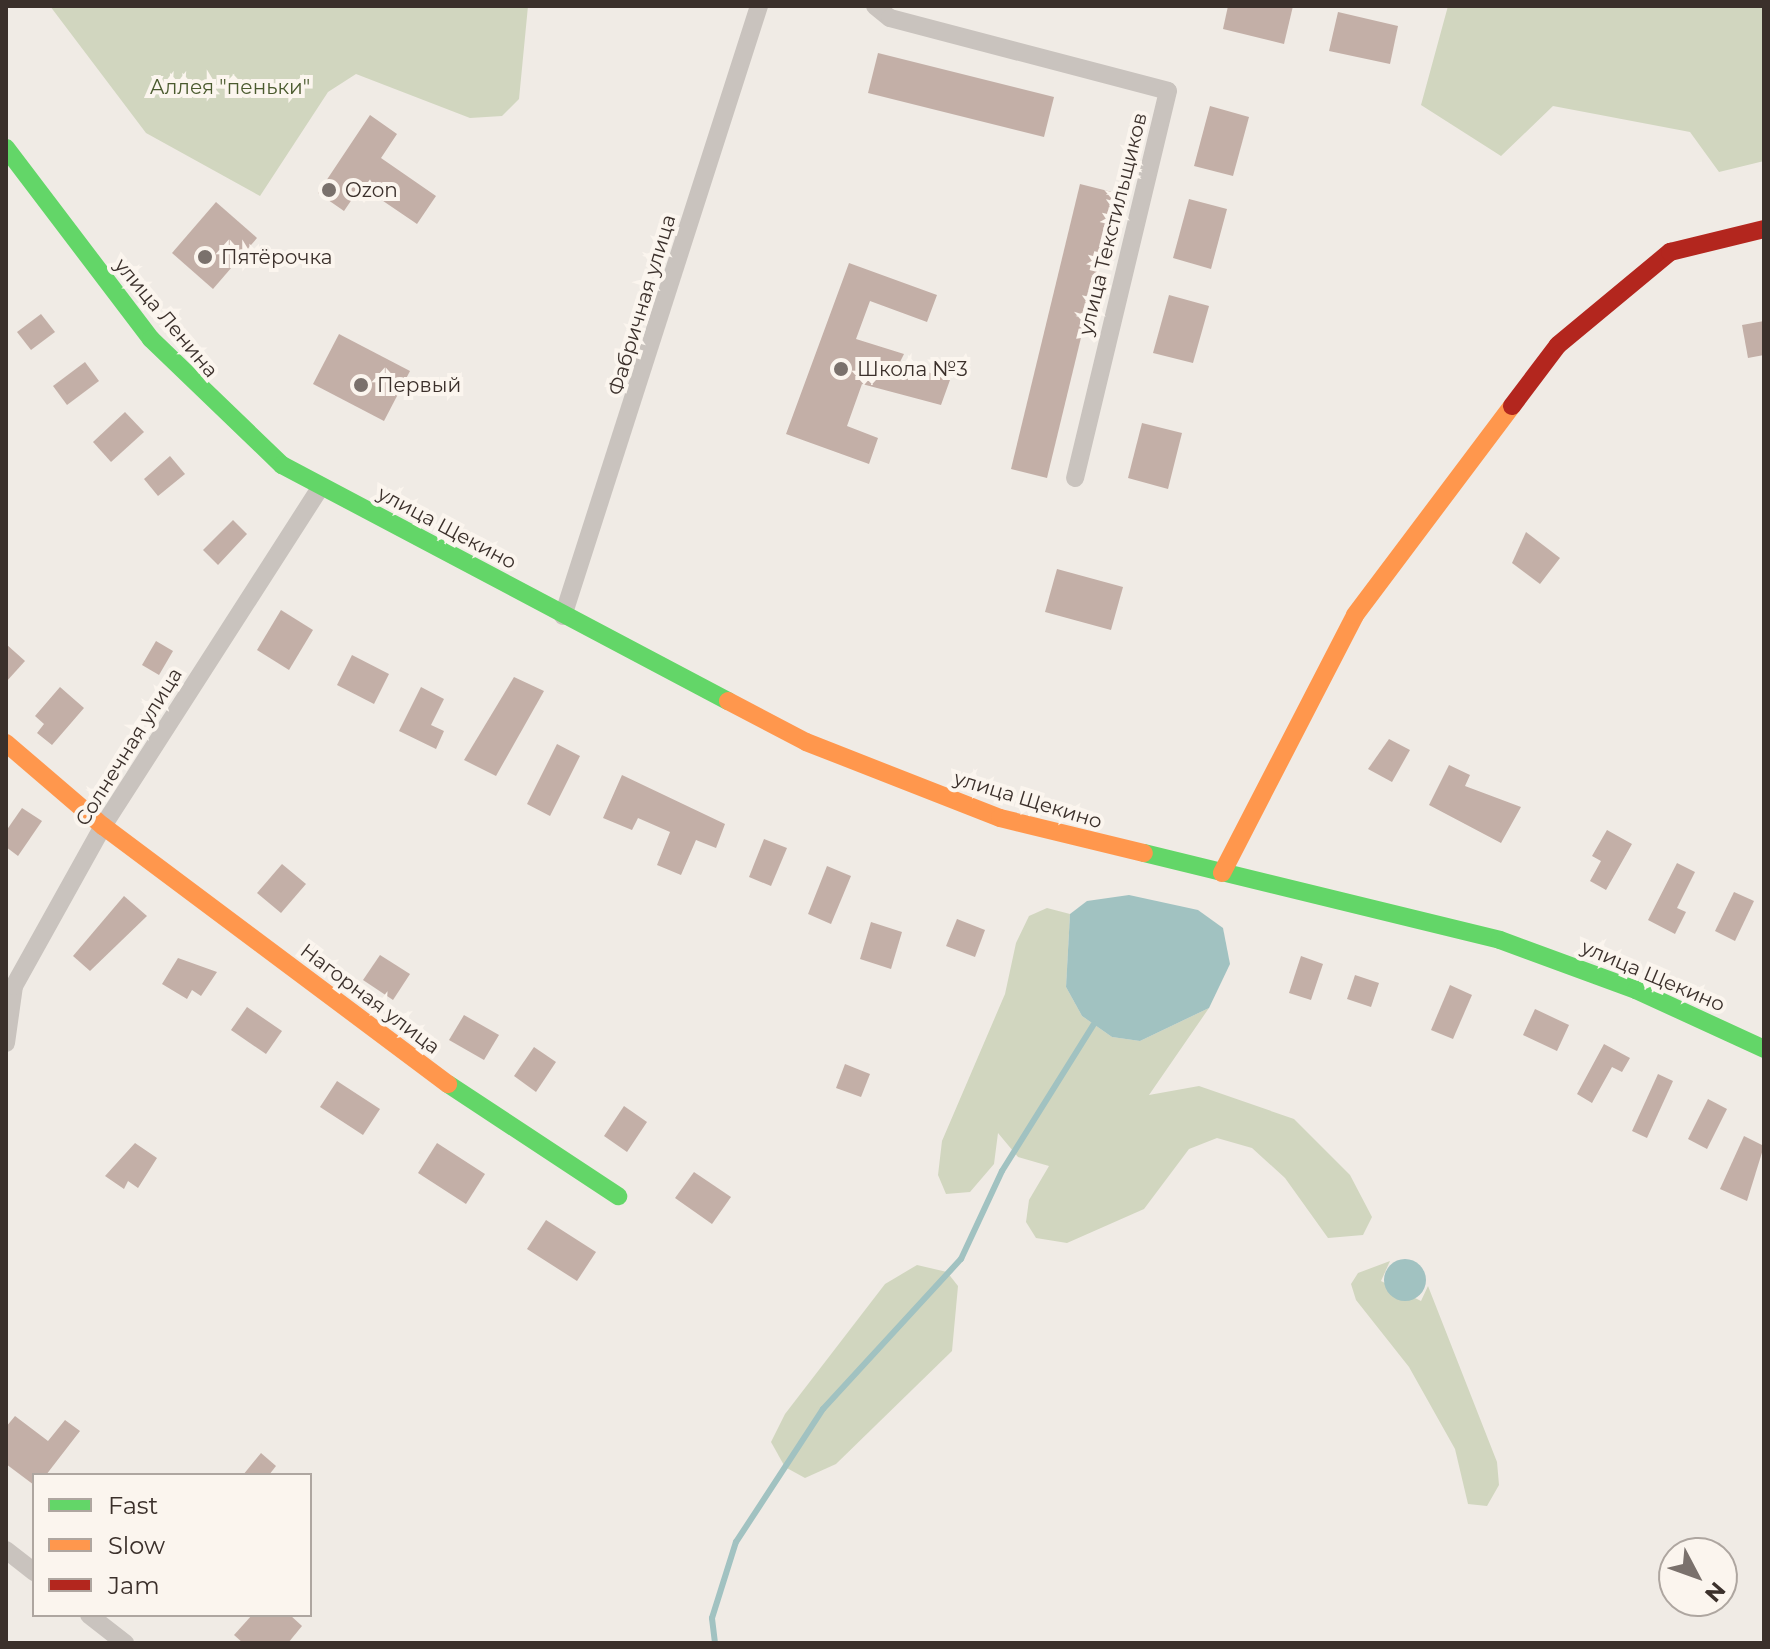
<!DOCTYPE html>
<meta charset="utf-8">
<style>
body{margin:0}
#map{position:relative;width:1770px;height:1649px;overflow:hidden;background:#f0ebe5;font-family:Montserrat,sans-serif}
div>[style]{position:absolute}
.green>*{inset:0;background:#d1d6bf}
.water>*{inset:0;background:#a1c2c1}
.round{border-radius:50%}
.stream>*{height:6px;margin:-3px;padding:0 3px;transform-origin:3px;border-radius:3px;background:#a1c2c1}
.building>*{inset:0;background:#c3afa7}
.street>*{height:18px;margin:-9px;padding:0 9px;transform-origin:9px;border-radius:9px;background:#c9c3be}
.fast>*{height:18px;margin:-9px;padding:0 9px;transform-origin:9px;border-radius:9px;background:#63d668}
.slow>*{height:18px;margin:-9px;padding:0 9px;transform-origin:9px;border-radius:9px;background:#ff974d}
.jam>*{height:18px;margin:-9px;padding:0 9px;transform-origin:9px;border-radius:9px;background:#b3261e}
.dots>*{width:22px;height:22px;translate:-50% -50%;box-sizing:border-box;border:4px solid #fbf5ee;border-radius:50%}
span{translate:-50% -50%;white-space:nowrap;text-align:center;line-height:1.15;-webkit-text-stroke:8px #fbf5ee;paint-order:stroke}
.park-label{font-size:20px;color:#4a5a2e}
.poi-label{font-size:20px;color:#3b302b}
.left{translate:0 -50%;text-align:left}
.street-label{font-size:20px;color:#3b302b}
.frame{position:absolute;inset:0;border:8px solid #3b302b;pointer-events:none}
.legend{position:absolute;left:32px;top:1473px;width:280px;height:144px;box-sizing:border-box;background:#fbf5ee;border:2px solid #aea6a0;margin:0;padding:10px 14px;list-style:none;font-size:24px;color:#3b302b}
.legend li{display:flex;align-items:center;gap:16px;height:40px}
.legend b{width:40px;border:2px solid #aea6a0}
.north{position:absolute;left:1658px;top:1537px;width:80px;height:80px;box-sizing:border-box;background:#fbf5ee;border:2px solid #aea6a0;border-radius:50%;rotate:131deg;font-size:22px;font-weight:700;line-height:32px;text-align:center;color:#3b302b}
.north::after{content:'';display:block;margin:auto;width:28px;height:36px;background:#7a716c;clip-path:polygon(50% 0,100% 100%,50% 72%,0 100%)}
</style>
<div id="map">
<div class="green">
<div style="clip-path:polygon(50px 6px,528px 6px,519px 99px,502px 116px,470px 118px,356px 74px,328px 92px,260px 196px,146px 133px)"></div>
<div style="clip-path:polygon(1448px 6px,1764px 6px,1764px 161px,1719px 172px,1690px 132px,1553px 106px,1501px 156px,1421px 105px)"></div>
<div style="clip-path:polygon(1047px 908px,1070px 914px,1066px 987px,1082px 1016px,1112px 1037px,1140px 1041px,1209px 1008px,1149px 1095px,1199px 1086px,1294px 1119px,1350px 1175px,1372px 1217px,1363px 1235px,1328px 1238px,1285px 1178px,1252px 1148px,1217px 1138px,1189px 1149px,1144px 1209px,1067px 1243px,1036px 1238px,1026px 1222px,1029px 1200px,1049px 1166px,1018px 1157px,998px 1133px,994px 1164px,970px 1192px,946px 1194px,938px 1175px,942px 1141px,1005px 994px,1016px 943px,1029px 916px)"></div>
<div style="clip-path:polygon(1390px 1261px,1381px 1281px,1421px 1301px,1428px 1286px,1497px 1462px,1499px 1485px,1487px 1506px,1468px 1504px,1455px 1449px,1409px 1367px,1356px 1300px,1351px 1284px,1358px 1273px)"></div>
<div style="clip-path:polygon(917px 1265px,947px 1272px,958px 1286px,952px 1351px,836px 1464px,805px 1478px,785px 1467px,771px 1442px,785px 1414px,885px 1284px)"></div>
</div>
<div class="water">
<div style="clip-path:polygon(1129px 895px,1198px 910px,1223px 928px,1230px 964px,1209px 1008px,1140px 1041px,1112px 1037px,1082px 1016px,1066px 987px,1070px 914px,1087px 901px)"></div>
<div class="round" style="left:1384px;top:1259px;width:42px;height:42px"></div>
</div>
<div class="stream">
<div style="left:715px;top:1643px;width:25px;rotate:-97deg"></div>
<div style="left:712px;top:1618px;width:80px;rotate:-72.5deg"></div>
<div style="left:736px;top:1542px;width:159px;rotate:-56.8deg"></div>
<div style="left:823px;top:1409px;width:204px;rotate:-47.4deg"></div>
<div style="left:961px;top:1259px;width:97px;rotate:-65deg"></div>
<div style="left:1002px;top:1171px;width:173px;rotate:-58deg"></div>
</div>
<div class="building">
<div style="clip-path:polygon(1228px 6px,1293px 6px,1284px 44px,1223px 29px)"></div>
<div style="clip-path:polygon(1338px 12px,1398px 26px,1390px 64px,1329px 51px)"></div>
<div style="clip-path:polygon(878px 53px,1054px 97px,1044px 137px,868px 93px)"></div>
<div style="clip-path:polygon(1210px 106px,1249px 117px,1233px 176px,1194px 166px)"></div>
<div style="clip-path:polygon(370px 115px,397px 134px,381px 158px,436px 196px,417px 224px,361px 186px,344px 211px,318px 193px)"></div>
<div style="clip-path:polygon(1080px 184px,1116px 193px,1047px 478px,1011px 469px)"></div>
<div style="clip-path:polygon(1189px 199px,1227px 209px,1211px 269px,1173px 258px)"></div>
<div style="clip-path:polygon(216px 202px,257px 238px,213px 289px,172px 253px)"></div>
<div style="clip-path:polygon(849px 263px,937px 295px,927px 322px,870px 301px,856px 339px,904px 354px,900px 362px,950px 380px,941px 405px,862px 384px,847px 426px,878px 438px,869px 464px,786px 434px)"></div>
<div style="clip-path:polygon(1169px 295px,1209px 306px,1193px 363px,1153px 353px)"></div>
<div style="clip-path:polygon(41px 314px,55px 332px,31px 350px,17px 332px)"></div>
<div style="clip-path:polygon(1764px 321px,1764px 355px,1748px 358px,1742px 325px)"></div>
<div style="clip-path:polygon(339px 334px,410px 371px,384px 421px,313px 384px)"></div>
<div style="clip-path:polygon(85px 362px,99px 381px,67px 405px,53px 386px)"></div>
<div style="clip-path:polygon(125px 412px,144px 432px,111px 462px,93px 442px)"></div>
<div style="clip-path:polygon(1142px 423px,1182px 433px,1168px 489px,1128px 478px)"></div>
<div style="clip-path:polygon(170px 456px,185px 474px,158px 496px,144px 479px)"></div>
<div style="clip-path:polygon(233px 520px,247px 534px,218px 565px,203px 550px)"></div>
<div style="clip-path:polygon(1526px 532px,1560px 558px,1540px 584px,1512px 563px)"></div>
<div style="clip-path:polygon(1057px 569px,1123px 587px,1111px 630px,1045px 612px)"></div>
<div style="clip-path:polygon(281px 610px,313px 630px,289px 670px,257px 650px)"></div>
<div style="clip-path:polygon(156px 641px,173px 651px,159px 675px,142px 665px)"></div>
<div style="clip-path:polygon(6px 644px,25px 661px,6px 682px)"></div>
<div style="clip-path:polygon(352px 655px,389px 674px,374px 704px,337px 685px)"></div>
<div style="clip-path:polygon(514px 677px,544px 691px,496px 776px,464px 760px)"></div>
<div style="clip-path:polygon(60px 687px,84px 708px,52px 745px,37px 733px,44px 724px,35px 716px)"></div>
<div style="clip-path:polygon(421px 687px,444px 699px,431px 725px,444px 731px,436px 749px,399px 731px)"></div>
<div style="clip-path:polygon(1389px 739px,1410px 750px,1392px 782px,1368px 769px)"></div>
<div style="clip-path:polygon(557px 744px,580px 756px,550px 816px,527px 804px)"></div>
<div style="clip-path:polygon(1449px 765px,1470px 775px,1465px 786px,1521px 807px,1501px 843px,1429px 805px)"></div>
<div style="clip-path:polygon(622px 775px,725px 824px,716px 848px,696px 840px,681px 875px,657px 865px,670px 832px,638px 818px,632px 830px,603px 818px)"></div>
<div style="clip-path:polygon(22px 808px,42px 821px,18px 856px,6px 847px,6px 831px)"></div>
<div style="clip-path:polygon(1607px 830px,1632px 844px,1606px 890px,1590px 881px,1601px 861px,1592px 856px)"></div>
<div style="clip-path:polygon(764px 839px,787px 848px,771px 886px,749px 877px)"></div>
<div style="clip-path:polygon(1677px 863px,1695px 872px,1677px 908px,1686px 912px,1675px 934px,1648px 920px)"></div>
<div style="clip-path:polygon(282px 864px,306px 884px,281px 913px,257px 893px)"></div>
<div style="clip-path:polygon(827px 866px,851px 876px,831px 924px,808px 914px)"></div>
<div style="clip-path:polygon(1734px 892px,1754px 901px,1735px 941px,1715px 931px)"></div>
<div style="clip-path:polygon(124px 896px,147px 916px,90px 971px,73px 956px)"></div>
<div style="clip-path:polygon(957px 919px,985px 930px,975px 957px,946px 946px)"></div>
<div style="clip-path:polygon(871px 922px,902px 932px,891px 969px,860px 959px)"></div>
<div style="clip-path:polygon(380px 955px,410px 974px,393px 1000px,363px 980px)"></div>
<div style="clip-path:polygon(1301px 956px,1323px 964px,1311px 1000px,1289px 993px)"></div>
<div style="clip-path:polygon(178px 958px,217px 972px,201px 996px,192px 990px,187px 999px,162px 984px)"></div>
<div style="clip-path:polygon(1355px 975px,1379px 983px,1371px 1007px,1347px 999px)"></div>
<div style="clip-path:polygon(1450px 985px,1472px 995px,1453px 1039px,1431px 1030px)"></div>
<div style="clip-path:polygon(247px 1007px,282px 1031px,266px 1054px,231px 1030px)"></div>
<div style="clip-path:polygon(1535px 1009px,1569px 1025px,1557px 1051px,1523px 1035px)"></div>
<div style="clip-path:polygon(464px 1015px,499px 1035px,484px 1060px,449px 1040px)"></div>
<div style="clip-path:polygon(1604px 1044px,1630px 1058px,1622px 1072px,1612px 1067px,1592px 1103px,1577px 1094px)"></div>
<div style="clip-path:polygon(534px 1047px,556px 1062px,536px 1092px,514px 1076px)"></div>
<div style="clip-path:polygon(845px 1064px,870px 1074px,861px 1097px,836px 1088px)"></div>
<div style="clip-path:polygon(1658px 1074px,1673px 1081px,1647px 1138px,1632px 1131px)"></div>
<div style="clip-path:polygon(337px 1081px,380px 1109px,363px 1135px,320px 1107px)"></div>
<div style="clip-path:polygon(1708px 1099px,1727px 1109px,1707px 1149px,1688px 1139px)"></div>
<div style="clip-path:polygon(624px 1106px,647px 1122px,627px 1152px,604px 1136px)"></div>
<div style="clip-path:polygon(1744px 1136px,1764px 1146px,1747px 1201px,1720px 1189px)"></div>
<div style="clip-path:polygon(135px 1143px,157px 1158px,138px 1188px,128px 1181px,124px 1189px,105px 1176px)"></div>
<div style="clip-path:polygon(437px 1143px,485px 1174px,466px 1204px,418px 1173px)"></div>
<div style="clip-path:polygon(694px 1172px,731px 1197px,712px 1224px,675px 1198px)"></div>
<div style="clip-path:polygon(546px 1220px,596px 1252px,577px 1281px,527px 1249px)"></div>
<div style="clip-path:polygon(15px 1416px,48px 1441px,65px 1420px,80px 1431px,46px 1475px,34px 1475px,34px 1485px,6px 1464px,6px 1427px)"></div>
<div style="clip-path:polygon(261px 1453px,276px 1466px,269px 1475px,243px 1475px)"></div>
<div style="clip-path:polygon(252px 1615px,290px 1615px,302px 1626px,288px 1643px,243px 1643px,234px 1635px)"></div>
</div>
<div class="street">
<div style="left:875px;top:6px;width:19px;rotate:39deg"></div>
<div style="left:890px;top:18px;width:287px;rotate:14.7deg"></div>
<div style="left:1168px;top:91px;width:398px;rotate:103.5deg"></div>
<div style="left:563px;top:616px;width:641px;rotate:-72.19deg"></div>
<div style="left:6px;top:1043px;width:58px;rotate:-82deg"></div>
<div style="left:14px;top:986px;width:183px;rotate:-60.9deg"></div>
<div style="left:103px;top:826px;width:403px;rotate:-57.3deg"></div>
<div style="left:6px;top:1550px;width:36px;rotate:38deg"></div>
<div style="left:89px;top:1615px;width:46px;rotate:37.9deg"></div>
</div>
<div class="fast">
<div style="left:6px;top:148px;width:240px;rotate:52.8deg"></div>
<div style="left:151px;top:339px;width:182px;rotate:43.9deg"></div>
<div style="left:282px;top:465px;width:505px;rotate:27.89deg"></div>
<div style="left:1144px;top:853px;width:366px;rotate:13.7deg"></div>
<div style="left:1500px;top:940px;width:145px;rotate:20.2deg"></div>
<div style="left:1636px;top:990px;width:141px;rotate:24.7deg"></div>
<div style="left:448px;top:1084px;width:204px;rotate:33.4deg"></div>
</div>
<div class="slow">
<div style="left:728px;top:701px;width:88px;rotate:27.7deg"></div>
<div style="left:806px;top:742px;width:208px;rotate:21.4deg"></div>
<div style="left:1000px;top:818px;width:148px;rotate:13.7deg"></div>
<div style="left:6px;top:743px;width:128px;rotate:40.6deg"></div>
<div style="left:103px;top:826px;width:431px;rotate:36.8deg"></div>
<div style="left:1222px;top:873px;width:290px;rotate:-62.7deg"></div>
<div style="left:1355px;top:615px;width:261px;rotate:-53.1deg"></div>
</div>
<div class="jam">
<div style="left:1512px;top:406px;width:76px;rotate:-53deg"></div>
<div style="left:1558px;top:345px;width:146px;rotate:-39.7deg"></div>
<div style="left:1670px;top:252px;width:97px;rotate:-13.7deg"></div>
</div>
<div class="dots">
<div style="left:329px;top:190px;background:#7a716c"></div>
<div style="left:205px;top:257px;background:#7a716c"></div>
<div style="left:841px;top:369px;background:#7a716c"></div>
<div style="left:361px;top:385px;background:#7a716c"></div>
</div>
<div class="park-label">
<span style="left:230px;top:87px">Аллея "пеньки"</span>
</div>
<div class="poi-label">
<span class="left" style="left:345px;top:190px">Ozon</span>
<span class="left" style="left:221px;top:257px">Пятёрочка</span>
<span class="left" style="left:857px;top:369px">Школа №3</span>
<span class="left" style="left:377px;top:385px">Первый</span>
</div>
<div class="street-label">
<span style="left:1113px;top:224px;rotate:-76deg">улица Текстильщиков</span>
<span style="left:642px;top:305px;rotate:-73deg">Фабричная улица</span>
<span style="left:166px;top:318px;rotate:50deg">улица Ленина</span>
<span style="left:447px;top:528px;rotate:28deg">улица Щекино</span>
<span style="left:129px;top:747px;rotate:-58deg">Солнечная улица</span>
<span style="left:1028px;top:800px;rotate:17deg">улица Щекино</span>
<span style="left:1653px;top:976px;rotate:23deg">улица Щекино</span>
<span style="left:370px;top:999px;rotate:37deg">Нагорная улица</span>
</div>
<div class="frame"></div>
<ul class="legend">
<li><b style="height:10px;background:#63d668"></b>Fast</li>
<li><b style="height:10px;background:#ff974d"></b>Slow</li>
<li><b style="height:10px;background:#b3261e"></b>Jam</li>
</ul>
<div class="north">N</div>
</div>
